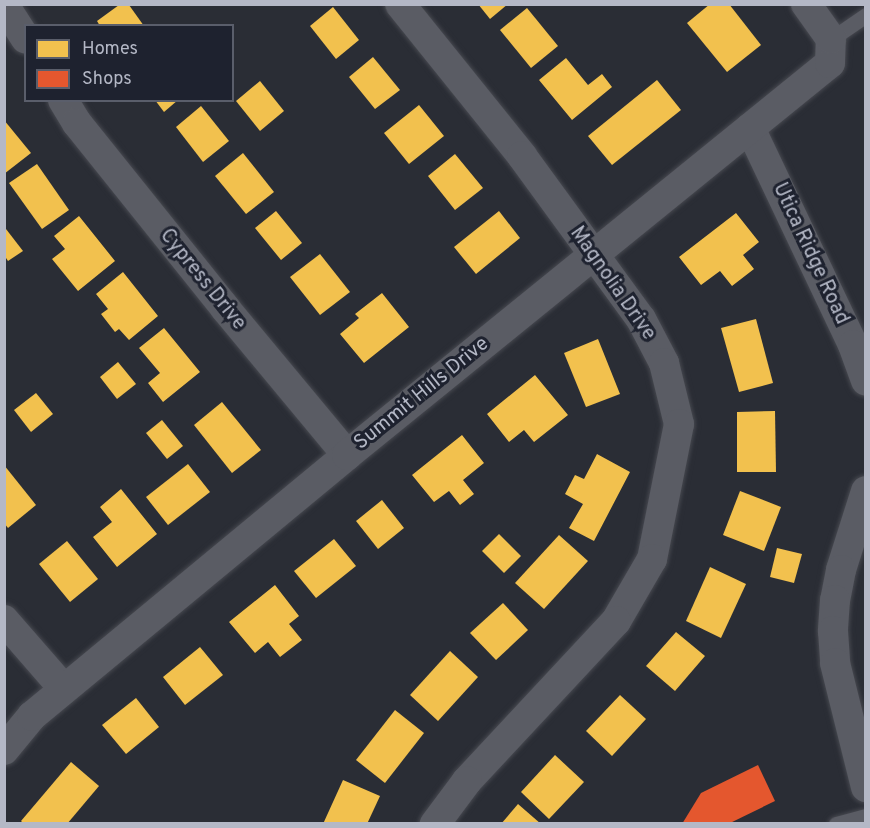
<!DOCTYPE html>
<style>
body{margin:0}
#map{position:relative;width:870px;height:828px;overflow:hidden;background:#2a2d35;font-family:Overpass,sans-serif}
div>[style]{position:absolute}
.homes>*{inset:0;background:#f2c14e}
.shops>*{inset:0;background:#e4572e}
.roads{filter:drop-shadow(0 0 2px #46484f) drop-shadow(0 0 2px #46484f)}
.lane>*{height:15px;margin:-7.5px;padding:0 7.5px;transform-origin:7.5px;border-radius:7.5px;background:#5a5c64}
.street>*{height:30px;margin:-15px;padding:0 15px;transform-origin:15px;border-radius:15px;background:#5a5c64}
span{translate:-50% -50%;white-space:nowrap;text-align:center;line-height:1.15;-webkit-text-stroke:6px #1e222f;paint-order:stroke}
.street-label{font-size:20px;color:#b4b8c6}
.frame{position:absolute;inset:0;border:6px solid #b4b8c6;pointer-events:none}
.legend{position:absolute;left:24px;top:24px;width:210px;height:78px;box-sizing:border-box;background:#1e222f;border:2px solid #5a5e6b;margin:0;padding:8px 10px;list-style:none;font-size:18px;color:#b4b8c6}
.legend li{display:flex;align-items:center;gap:12px;height:30px}
.legend b{width:30px;border:2px solid #5a5e6b}
</style>
<div id="map">
<div class="homes">
<div style="clip-path:polygon(478px 4px,508px 4px,490px 19px)"></div>
<div style="clip-path:polygon(710px 4px,729px 4px,761px 45px,727px 72px,687px 23px)"></div>
<div style="clip-path:polygon(119px 5px,129px 5px,144px 26px,100px 26px,97px 21px)"></div>
<div style="clip-path:polygon(333px 7px,359px 40px,336px 59px,310px 26px)"></div>
<div style="clip-path:polygon(527px 8px,558px 46px,531px 68px,500px 30px)"></div>
<div style="clip-path:polygon(373px 57px,400px 90px,375px 109px,349px 77px)"></div>
<div style="clip-path:polygon(566px 58px,588px 85px,602px 74px,612px 87px,572px 120px,539px 80px)"></div>
<div style="clip-path:polygon(657px 80px,681px 110px,612px 165px,588px 136px)"></div>
<div style="clip-path:polygon(260px 81px,284px 111px,260px 131px,236px 101px)"></div>
<div style="clip-path:polygon(155px 100px,178px 100px,164px 112px)"></div>
<div style="clip-path:polygon(419px 105px,444px 136px,409px 164px,384px 133px)"></div>
<div style="clip-path:polygon(201px 106px,229px 141px,203px 162px,176px 127px)"></div>
<div style="clip-path:polygon(4px 120px,31px 153px,4px 174px)"></div>
<div style="clip-path:polygon(243px 153px,274px 192px,246px 214px,215px 176px)"></div>
<div style="clip-path:polygon(455px 154px,483px 188px,455px 210px,428px 176px)"></div>
<div style="clip-path:polygon(37px 164px,69px 210px,42px 229px,9px 183px)"></div>
<div style="clip-path:polygon(276px 211px,302px 243px,281px 260px,255px 228px)"></div>
<div style="clip-path:polygon(499px 211px,520px 238px,476px 274px,454px 247px)"></div>
<div style="clip-path:polygon(736px 213px,759px 242px,743px 255px,754px 269px,732px 286px,720px 271px,701px 285px,679px 257px)"></div>
<div style="clip-path:polygon(79px 216px,115px 261px,78px 291px,52px 259px,65px 249px,54px 236px)"></div>
<div style="clip-path:polygon(6px 229px,23px 251px,8px 261px,4px 255px)"></div>
<div style="clip-path:polygon(320px 254px,350px 292px,320px 315px,290px 277px)"></div>
<div style="clip-path:polygon(123px 272px,158px 316px,129px 340px,119px 329px,115px 332px,101px 314px,108px 309px,96px 294px)"></div>
<div style="clip-path:polygon(382px 293px,409px 327px,364px 363px,340px 334px,359px 318px,355px 314px)"></div>
<div style="clip-path:polygon(756px 319px,773px 383px,739px 392px,721px 328px)"></div>
<div style="clip-path:polygon(164px 328px,200px 372px,163px 402px,148px 383px,160px 373px,139px 348px)"></div>
<div style="clip-path:polygon(598px 339px,620px 394px,586px 407px,564px 353px)"></div>
<div style="clip-path:polygon(118px 362px,136px 384px,117px 399px,100px 377px)"></div>
<div style="clip-path:polygon(535px 375px,568px 415px,534px 442px,524px 430px,509px 442px,487px 414px)"></div>
<div style="clip-path:polygon(36px 393px,53px 414px,31px 432px,14px 410px)"></div>
<div style="clip-path:polygon(222px 402px,261px 450px,232px 473px,194px 425px)"></div>
<div style="clip-path:polygon(775px 411px,776px 472px,737px 472px,737px 412px)"></div>
<div style="clip-path:polygon(162px 420px,183px 446px,167px 459px,146px 433px)"></div>
<div style="clip-path:polygon(462px 435px,484px 463px,463px 480px,474px 494px,460px 505px,449px 491px,434px 502px,412px 475px)"></div>
<div style="clip-path:polygon(597px 454px,630px 472px,594px 541px,569px 528px,583px 504px,565px 494px,575px 475px,584px 479px)"></div>
<div style="clip-path:polygon(188px 464px,210px 492px,168px 525px,146px 497px)"></div>
<div style="clip-path:polygon(4px 465px,36px 505px,8px 528px,4px 523px)"></div>
<div style="clip-path:polygon(121px 489px,157px 534px,117px 567px,93px 537px,112px 522px,100px 507px)"></div>
<div style="clip-path:polygon(740px 491px,781px 507px,764px 551px,723px 535px)"></div>
<div style="clip-path:polygon(382px 500px,404px 528px,378px 549px,356px 521px)"></div>
<div style="clip-path:polygon(499px 534px,521px 556px,504px 573px,482px 551px)"></div>
<div style="clip-path:polygon(559px 535px,588px 561px,544px 609px,515px 583px)"></div>
<div style="clip-path:polygon(334px 539px,356px 566px,316px 598px,294px 571px)"></div>
<div style="clip-path:polygon(67px 541px,98px 579px,70px 602px,39px 564px)"></div>
<div style="clip-path:polygon(777px 548px,802px 554px,794px 583px,770px 577px)"></div>
<div style="clip-path:polygon(710px 567px,746px 584px,721px 638px,686px 621px)"></div>
<div style="clip-path:polygon(275px 585px,299px 616px,289px 624px,302px 640px,280px 657px,268px 642px,255px 653px,229px 622px)"></div>
<div style="clip-path:polygon(503px 603px,528px 630px,496px 660px,470px 633px)"></div>
<div style="clip-path:polygon(676px 632px,705px 656px,675px 691px,646px 666px)"></div>
<div style="clip-path:polygon(200px 647px,223px 675px,185px 705px,163px 677px)"></div>
<div style="clip-path:polygon(450px 651px,478px 677px,438px 721px,410px 695px)"></div>
<div style="clip-path:polygon(620px 695px,646px 719px,612px 756px,586px 731px)"></div>
<div style="clip-path:polygon(136px 698px,159px 727px,126px 754px,102px 725px)"></div>
<div style="clip-path:polygon(395px 710px,424px 733px,385px 783px,356px 760px)"></div>
<div style="clip-path:polygon(555px 755px,584px 782px,549px 819px,521px 792px)"></div>
<div style="clip-path:polygon(71px 762px,99px 786px,67px 824px,24px 824px,21px 821px)"></div>
<div style="clip-path:polygon(343px 780px,380px 796px,367px 824px,323px 824px)"></div>
<div style="clip-path:polygon(518px 804px,541px 824px,501px 824px)"></div>
</div>
<div class="shops">
<div style="clip-path:polygon(758px 765px,775px 801px,728px 824px,682px 824px,701px 793px)"></div>
</div>
<div class="roads">
<div class="lane">
<div style="left:831px;top:39px;width:42px;rotate:-34.4deg"></div>
<div style="left:836px;top:824px;width:31px;rotate:-15deg"></div>
</div>
<div class="street">
<div style="left:400px;top:4px;width:195px;rotate:51.2deg"></div>
<div style="left:522px;top:156px;width:202px;rotate:53.9deg"></div>
<div style="left:641px;top:319px;width:50px;rotate:62.4deg"></div>
<div style="left:664px;top:363px;width:63px;rotate:76.2deg"></div>
<div style="left:679px;top:424px;width:138px;rotate:101.3deg"></div>
<div style="left:652px;top:559px;width:72px;rotate:120.1deg"></div>
<div style="left:616px;top:621px;width:219px;rotate:133deg"></div>
<div style="left:467px;top:781px;width:54px;rotate:126.7deg"></div>
<div style="left:4px;top:5px;width:40px;rotate:57.1deg"></div>
<div style="left:63px;top:100px;width:27px;rotate:59deg"></div>
<div style="left:77px;top:123px;width:237px;rotate:51.3deg"></div>
<div style="left:225px;top:308px;width:191px;rotate:50.3deg"></div>
<div style="left:750px;top:128px;width:240px;rotate:64.6deg"></div>
<div style="left:853px;top:345px;width:38px;rotate:70deg"></div>
<div style="left:866px;top:491px;width:83px;rotate:107.6deg"></div>
<div style="left:841px;top:570px;width:31px;rotate:101deg"></div>
<div style="left:835px;top:600px;width:31px;rotate:94deg"></div>
<div style="left:833px;top:631px;width:32px;rotate:86deg"></div>
<div style="left:835px;top:663px;width:128px;rotate:76deg"></div>
<div style="left:4px;top:620px;width:91px;rotate:49deg"></div>
<div style="left:4px;top:750px;width:44px;rotate:-50.5deg"></div>
<div style="left:32px;top:716px;width:409px;rotate:-39.6deg"></div>
<div style="left:347px;top:455px;width:622px;rotate:-39.06deg"></div>
<div style="left:830px;top:63px;width:24px;rotate:-88deg"></div>
<div style="left:831px;top:39px;width:43px;rotate:-125.5deg"></div>
</div>
</div>
<div class="street-label">
<span style="left:810px;top:254px;rotate:65deg">Utica Ridge Road</span>
<span style="left:202px;top:280px;rotate:51deg">Cypress Drive</span>
<span style="left:612px;top:284px;rotate:55deg">Magnolia Drive</span>
<span style="left:422px;top:394px;rotate:-39deg">Summit Hills Drive</span>
</div>
<div class="frame"></div>
<ul class="legend">
<li><b style="height:16px;background:#f2c14e"></b>Homes</li>
<li><b style="height:16px;background:#e4572e"></b>Shops</li>
</ul>
</div>
